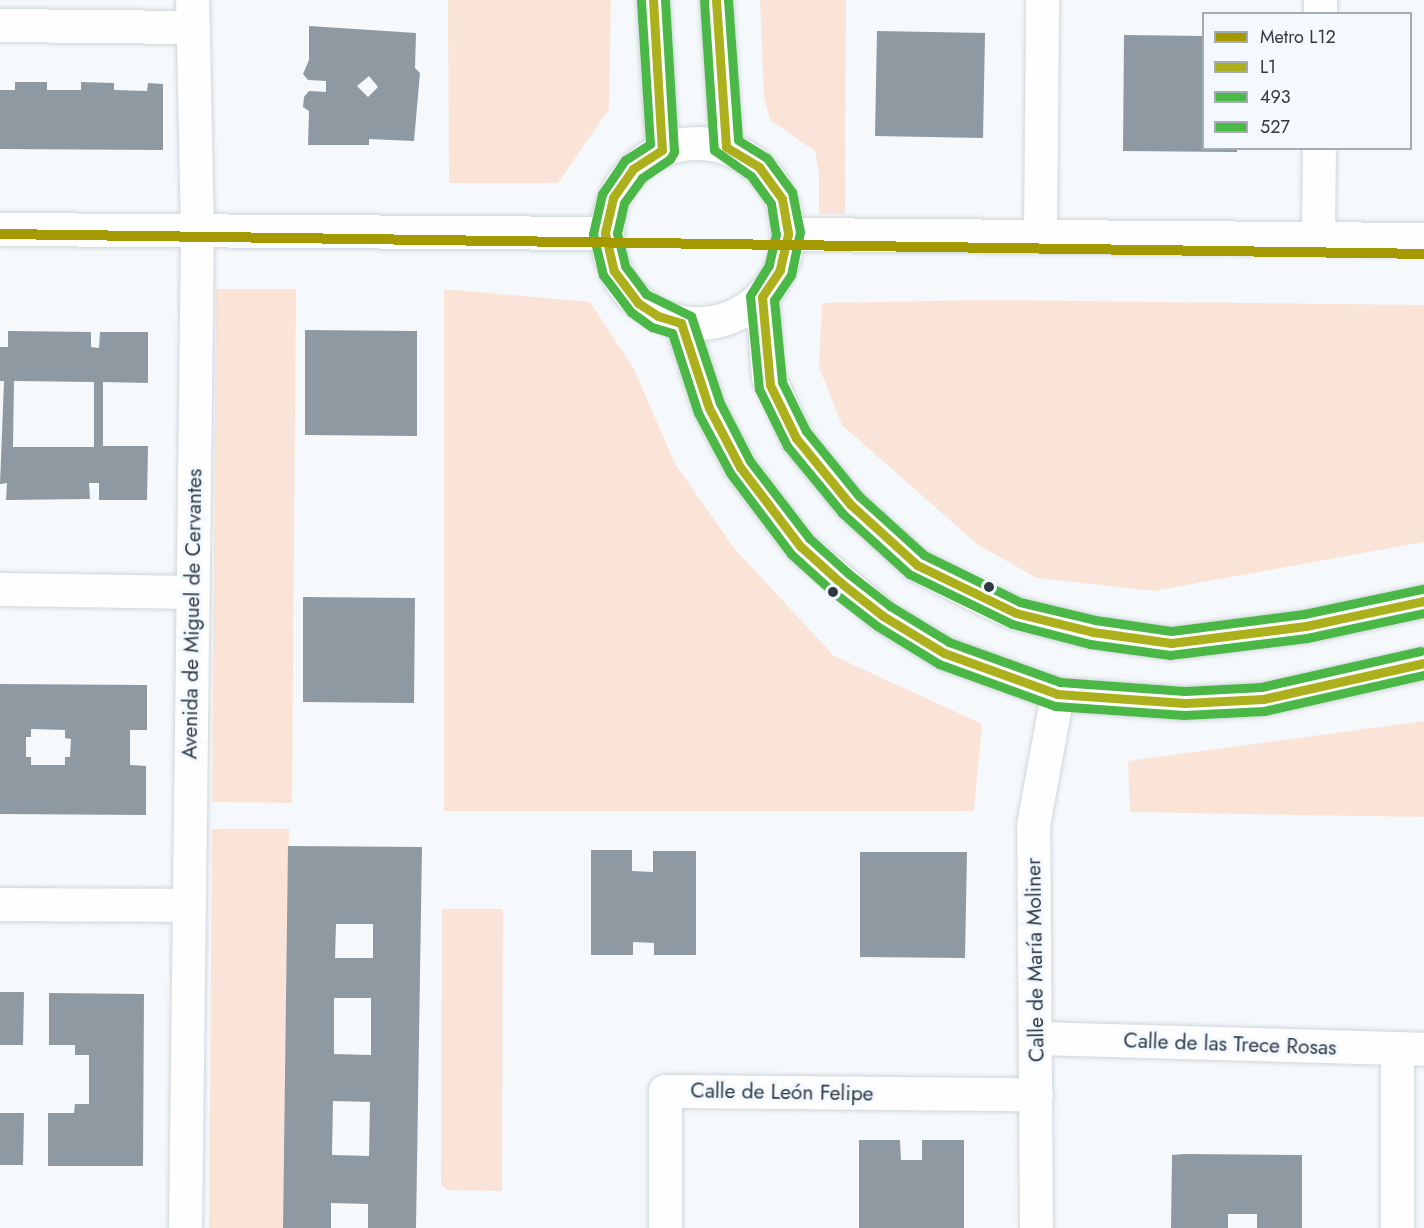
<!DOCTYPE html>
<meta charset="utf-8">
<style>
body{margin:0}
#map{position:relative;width:1424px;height:1228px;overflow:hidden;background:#f6f9fb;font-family:Jost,sans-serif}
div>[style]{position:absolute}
.green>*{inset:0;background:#fae4d8}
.building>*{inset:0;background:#8e99a1}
.roads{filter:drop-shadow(0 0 2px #cfd6dc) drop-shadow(0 0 2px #cfd6dc)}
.minor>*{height:33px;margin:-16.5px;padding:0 16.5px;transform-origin:16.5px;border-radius:16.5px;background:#fefefe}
.major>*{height:33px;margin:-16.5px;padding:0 16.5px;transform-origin:16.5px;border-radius:16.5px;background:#fefefe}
.major>.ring{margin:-16.5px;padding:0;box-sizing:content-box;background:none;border:33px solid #fefefe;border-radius:50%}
.bus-1>*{height:9px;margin:-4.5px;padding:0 4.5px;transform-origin:4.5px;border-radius:4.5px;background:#acb01c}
.bus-2>*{height:9px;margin:-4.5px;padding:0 4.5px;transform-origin:4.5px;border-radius:4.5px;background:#4ab747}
.bus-3>*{height:9px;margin:-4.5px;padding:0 4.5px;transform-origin:4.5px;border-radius:4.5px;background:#4ab747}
.metro-1>*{height:10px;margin:-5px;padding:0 5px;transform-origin:5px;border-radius:5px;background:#a49a00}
.dots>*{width:16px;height:16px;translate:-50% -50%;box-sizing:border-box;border:3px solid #f3f9fe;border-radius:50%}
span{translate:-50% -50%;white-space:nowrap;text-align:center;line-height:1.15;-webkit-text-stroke:6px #f3f9fe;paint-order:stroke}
.street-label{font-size:21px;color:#2f3a45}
.legend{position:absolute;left:1202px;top:12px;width:210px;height:138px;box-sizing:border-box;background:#f3f9fe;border:2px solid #a5adb4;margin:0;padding:8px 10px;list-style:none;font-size:18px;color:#2f3a45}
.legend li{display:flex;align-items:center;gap:12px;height:30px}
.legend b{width:30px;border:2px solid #a5adb4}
</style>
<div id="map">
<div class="green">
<div style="clip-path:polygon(448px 0,611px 0,609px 109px,558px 183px,449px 183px)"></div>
<div style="clip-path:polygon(760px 0,846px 0,845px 214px,819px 214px,819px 171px,815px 151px,770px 120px,764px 96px)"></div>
<div style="clip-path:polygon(216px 289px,296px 289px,292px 803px,212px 802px)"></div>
<div style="clip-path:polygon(444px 289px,590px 302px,634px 369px,675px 464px,734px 548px,834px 656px,982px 724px,974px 811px,444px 811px)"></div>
<div style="clip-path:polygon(983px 300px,1424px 305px,1424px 542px,1154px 591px,1037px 578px,978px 545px,842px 425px,819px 367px,822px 303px)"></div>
<div style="clip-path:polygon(1424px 721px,1424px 817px,1130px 812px,1128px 761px)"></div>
<div style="clip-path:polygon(212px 829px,289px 829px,283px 1228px,209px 1228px)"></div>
<div style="clip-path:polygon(442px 909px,503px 909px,502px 1191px,447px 1190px,441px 1184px)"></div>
</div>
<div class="building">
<div style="clip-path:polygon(evenodd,309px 26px,416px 33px,415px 68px,420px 73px,414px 141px,369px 139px,369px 145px,308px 145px,309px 111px,303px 107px,304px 97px,309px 91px,326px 92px,326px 81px,308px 80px,303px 74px,309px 60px,309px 26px,369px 76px,378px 87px,368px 97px,357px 86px,369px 76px)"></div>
<div style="clip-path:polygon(877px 31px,985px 33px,983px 138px,875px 136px)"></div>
<div style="clip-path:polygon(1124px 35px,1204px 36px,1204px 148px,1237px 148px,1237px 152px,1123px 151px)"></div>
<div style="clip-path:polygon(15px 82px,47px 82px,47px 90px,81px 90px,81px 82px,114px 83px,114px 90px,147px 91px,148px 83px,163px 84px,163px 150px,0 149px,0 90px,15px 90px)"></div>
<div style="clip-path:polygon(305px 330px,417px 331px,417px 436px,305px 435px)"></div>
<div style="clip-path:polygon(evenodd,8px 331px,91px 332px,91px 347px,99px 348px,100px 332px,148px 332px,148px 383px,103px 382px,103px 446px,148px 446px,147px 500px,99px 500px,99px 483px,89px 483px,90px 499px,6px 500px,7px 483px,0 484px,4px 381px,0 381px,0 347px,8px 347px,8px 331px,14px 381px,94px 382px,94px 447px,13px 447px,14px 381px)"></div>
<div style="clip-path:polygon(303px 597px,415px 598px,414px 703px,303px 702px)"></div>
<div style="clip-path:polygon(evenodd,0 684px,147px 685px,147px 730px,130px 730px,130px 765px,146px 766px,146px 815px,0 814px,0 684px,31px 729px,65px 730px,65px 738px,71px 739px,70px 757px,65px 757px,65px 765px,31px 765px,31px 757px,26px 757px,26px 737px,31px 737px,31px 729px)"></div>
<div style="clip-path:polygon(evenodd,288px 846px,422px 847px,416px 1228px,368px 1228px,368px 1204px,331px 1203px,331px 1228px,283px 1228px,288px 846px,336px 924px,373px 924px,373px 958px,335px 958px,336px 924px,288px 846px,334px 998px,371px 998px,371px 1055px,334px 1054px,334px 998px,288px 846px,333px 1101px,370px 1102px,369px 1156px,332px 1155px,333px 1101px)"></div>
<div style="clip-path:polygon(591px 850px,632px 850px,632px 871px,653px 872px,653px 851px,696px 851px,696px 955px,654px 955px,654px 943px,633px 942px,633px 955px,591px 955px)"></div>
<div style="clip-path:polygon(860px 852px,967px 852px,965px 958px,860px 957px)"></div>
<div style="clip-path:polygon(0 992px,24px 992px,23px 1045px,0 1045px)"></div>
<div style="clip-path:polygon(49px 993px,144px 994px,143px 1166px,48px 1166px,48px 1113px,74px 1113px,75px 1104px,89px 1104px,89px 1055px,75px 1055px,75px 1045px,49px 1045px)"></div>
<div style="clip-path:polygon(0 1113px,24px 1113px,23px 1165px,0 1165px)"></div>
<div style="clip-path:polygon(859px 1140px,900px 1140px,901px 1160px,922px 1160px,922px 1140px,964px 1140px,964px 1228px,859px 1228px)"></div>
<div style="clip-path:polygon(1184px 1154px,1302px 1155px,1302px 1228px,1257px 1228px,1257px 1214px,1228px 1214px,1228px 1228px,1171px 1228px,1172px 1155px)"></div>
</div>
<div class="roads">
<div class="minor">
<div style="left:1320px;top:14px;width:14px;rotate:-90deg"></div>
<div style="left:0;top:25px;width:192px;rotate:0.6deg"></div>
<div style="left:0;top:229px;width:605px;rotate:0.38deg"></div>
<div style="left:788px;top:234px;width:636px;rotate:0.45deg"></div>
<div style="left:1040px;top:236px;width:236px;rotate:-89.5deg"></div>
<div style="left:1318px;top:238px;width:90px;rotate:-89.4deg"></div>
<div style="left:0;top:589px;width:193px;rotate:0.9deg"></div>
<div style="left:0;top:904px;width:188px;rotate:0.3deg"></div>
<div style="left:1036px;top:1038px;width:388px;rotate:1.6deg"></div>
<div style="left:185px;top:1228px;width:997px;rotate:-89.31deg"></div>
<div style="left:197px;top:231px;width:231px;rotate:-91.2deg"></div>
<div style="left:665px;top:1228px;width:137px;rotate:-90deg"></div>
<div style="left:665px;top:1091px;width:371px;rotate:0.5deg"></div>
<div style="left:1036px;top:1228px;width:403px;rotate:-90.4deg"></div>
<div style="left:1033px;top:825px;width:133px;rotate:-79.6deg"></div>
<div style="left:1397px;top:1228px;width:180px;rotate:-90deg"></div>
</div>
<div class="major">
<div style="left:653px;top:0;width:150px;rotate:86.6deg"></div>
<div style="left:716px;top:0;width:147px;rotate:86.1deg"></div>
<div class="ring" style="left:607px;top:143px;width:147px;height:147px"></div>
<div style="left:762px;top:297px;width:79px;rotate:85.7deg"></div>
<div style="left:768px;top:376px;width:68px;rotate:65.7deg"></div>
<div style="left:796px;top:438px;width:85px;rotate:50.7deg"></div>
<div style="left:850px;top:504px;width:91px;rotate:42.3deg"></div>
<div style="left:917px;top:565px;width:71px;rotate:26.9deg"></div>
<div style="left:980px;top:597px;width:39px;rotate:24deg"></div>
<div style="left:1016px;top:613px;width:79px;rotate:13.9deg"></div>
<div style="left:1093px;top:632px;width:79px;rotate:8deg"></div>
<div style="left:1171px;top:643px;width:136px;rotate:-7.2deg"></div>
<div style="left:1306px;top:626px;width:121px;rotate:-12deg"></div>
<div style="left:681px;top:323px;width:89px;rotate:71.8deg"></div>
<div style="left:709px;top:408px;width:67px;rotate:62.3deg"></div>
<div style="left:740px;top:467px;width:99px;rotate:52.8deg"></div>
<div style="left:800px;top:546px;width:109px;rotate:40.1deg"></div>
<div style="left:883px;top:616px;width:71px;rotate:31.2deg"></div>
<div style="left:944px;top:653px;width:120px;rotate:19.9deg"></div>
<div style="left:1057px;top:694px;width:128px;rotate:4deg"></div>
<div style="left:1185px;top:703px;width:78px;rotate:-2.9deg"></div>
<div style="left:1263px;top:699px;width:165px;rotate:-12.6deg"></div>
</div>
</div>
<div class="bus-1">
<div style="left:653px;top:0;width:150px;rotate:86.6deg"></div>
<div style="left:662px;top:150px;width:35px;rotate:147deg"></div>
<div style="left:633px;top:169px;width:35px;rotate:125deg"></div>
<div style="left:613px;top:198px;width:36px;rotate:103deg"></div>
<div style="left:605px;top:233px;width:39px;rotate:77deg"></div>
<div style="left:614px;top:271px;width:40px;rotate:53deg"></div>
<div style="left:638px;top:303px;width:24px;rotate:33deg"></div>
<div style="left:658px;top:316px;width:24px;rotate:17deg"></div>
<div style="left:681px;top:323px;width:89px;rotate:71.8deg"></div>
<div style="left:709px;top:408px;width:67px;rotate:62.3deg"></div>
<div style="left:740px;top:467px;width:99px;rotate:52.8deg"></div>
<div style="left:800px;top:546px;width:55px;rotate:42.1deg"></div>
<div style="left:841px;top:583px;width:53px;rotate:38.2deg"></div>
<div style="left:883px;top:616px;width:71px;rotate:31.2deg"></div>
<div style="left:944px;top:653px;width:120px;rotate:19.9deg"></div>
<div style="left:1057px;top:694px;width:128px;rotate:4deg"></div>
<div style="left:1185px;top:703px;width:78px;rotate:-2.9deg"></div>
<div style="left:1263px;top:699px;width:165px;rotate:-12.6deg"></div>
<div style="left:716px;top:0;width:147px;rotate:86.1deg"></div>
<div style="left:726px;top:147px;width:39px;rotate:31deg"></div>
<div style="left:759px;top:167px;width:39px;rotate:54deg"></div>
<div style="left:782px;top:199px;width:36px;rotate:80deg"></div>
<div style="left:788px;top:234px;width:37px;rotate:103deg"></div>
<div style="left:780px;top:270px;width:32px;rotate:124deg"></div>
<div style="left:762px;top:297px;width:88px;rotate:84.8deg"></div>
<div style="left:770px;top:385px;width:59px;rotate:63.9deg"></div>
<div style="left:796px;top:438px;width:85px;rotate:50.7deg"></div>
<div style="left:850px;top:504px;width:91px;rotate:42.3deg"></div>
<div style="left:917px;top:565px;width:110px;rotate:25.9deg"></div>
<div style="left:1016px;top:613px;width:79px;rotate:13.9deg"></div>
<div style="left:1093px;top:632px;width:79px;rotate:8deg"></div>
<div style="left:1171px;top:643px;width:136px;rotate:-7.2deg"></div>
<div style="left:1306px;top:626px;width:121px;rotate:-12deg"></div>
</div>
<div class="bus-2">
<div style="left:641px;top:1px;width:143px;rotate:86.4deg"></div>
<div style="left:650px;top:144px;width:30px;rotate:147deg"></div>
<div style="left:625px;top:160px;width:41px;rotate:124.1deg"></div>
<div style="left:602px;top:194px;width:41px;rotate:102.7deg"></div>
<div style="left:593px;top:234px;width:42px;rotate:76.3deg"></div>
<div style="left:603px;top:275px;width:46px;rotate:52.9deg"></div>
<div style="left:631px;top:312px;width:26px;rotate:36deg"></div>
<div style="left:652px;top:327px;width:21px;rotate:17deg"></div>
<div style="left:672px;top:333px;width:84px;rotate:72deg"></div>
<div style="left:698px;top:413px;width:68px;rotate:61.9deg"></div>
<div style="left:730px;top:473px;width:101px;rotate:53deg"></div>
<div style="left:791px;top:554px;width:57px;rotate:42.1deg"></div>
<div style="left:833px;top:592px;width:56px;rotate:37.7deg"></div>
<div style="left:877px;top:626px;width:73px;rotate:31.5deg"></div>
<div style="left:939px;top:664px;width:123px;rotate:19.9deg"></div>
<div style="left:1055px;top:706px;width:129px;rotate:4deg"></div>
<div style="left:1184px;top:715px;width:80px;rotate:-2.9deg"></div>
<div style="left:1264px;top:711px;width:164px;rotate:-12.7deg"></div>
<div style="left:704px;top:1px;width:149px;rotate:86.2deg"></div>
<div style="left:714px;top:150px;width:45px;rotate:35.1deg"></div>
<div style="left:751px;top:176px;width:34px;rotate:54deg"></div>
<div style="left:771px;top:204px;width:30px;rotate:81deg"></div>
<div style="left:776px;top:234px;width:32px;rotate:103deg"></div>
<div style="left:769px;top:265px;width:36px;rotate:122deg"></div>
<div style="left:750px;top:296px;width:93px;rotate:84.5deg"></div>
<div style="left:759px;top:389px;width:64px;rotate:63.8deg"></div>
<div style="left:787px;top:446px;width:87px;rotate:50.6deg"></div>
<div style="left:842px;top:513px;width:91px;rotate:42.3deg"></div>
<div style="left:909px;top:574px;width:114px;rotate:25.9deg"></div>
<div style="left:1012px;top:624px;width:81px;rotate:14.4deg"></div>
<div style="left:1090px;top:644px;width:81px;rotate:7.8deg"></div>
<div style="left:1170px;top:655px;width:138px;rotate:-7.1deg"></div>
<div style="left:1307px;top:638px;width:120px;rotate:-12.1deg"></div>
</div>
<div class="bus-3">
<div style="left:665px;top:0;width:152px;rotate:86.6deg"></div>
<div style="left:674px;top:152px;width:8px;rotate:120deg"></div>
<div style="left:670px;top:159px;width:34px;rotate:146deg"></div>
<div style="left:642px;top:178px;width:31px;rotate:126deg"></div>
<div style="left:624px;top:203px;width:31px;rotate:103deg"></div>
<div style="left:617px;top:233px;width:34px;rotate:76deg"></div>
<div style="left:625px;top:266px;width:35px;rotate:53deg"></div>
<div style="left:646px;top:294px;width:50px;rotate:26.1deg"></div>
<div style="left:691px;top:316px;width:92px;rotate:71.6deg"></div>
<div style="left:720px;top:403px;width:65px;rotate:62.7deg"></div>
<div style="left:750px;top:461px;width:97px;rotate:52.5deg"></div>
<div style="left:809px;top:538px;width:54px;rotate:42deg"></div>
<div style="left:849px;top:574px;width:52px;rotate:38deg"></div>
<div style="left:890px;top:606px;width:69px;rotate:31.4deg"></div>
<div style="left:949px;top:642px;width:118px;rotate:19.8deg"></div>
<div style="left:1060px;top:682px;width:125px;rotate:4.1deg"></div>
<div style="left:1185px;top:691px;width:76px;rotate:-3deg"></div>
<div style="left:1261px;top:687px;width:164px;rotate:-12.7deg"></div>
<div style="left:728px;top:0;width:140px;rotate:85.9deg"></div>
<div style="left:738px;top:140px;width:34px;rotate:32deg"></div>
<div style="left:767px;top:158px;width:42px;rotate:53.7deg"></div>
<div style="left:792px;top:192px;width:41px;rotate:78.7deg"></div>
<div style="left:800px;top:232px;width:44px;rotate:101.8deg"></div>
<div style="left:791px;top:275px;width:30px;rotate:124deg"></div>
<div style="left:774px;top:300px;width:82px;rotate:84.4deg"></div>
<div style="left:782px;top:382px;width:55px;rotate:63.9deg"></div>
<div style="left:806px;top:431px;width:84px;rotate:50.8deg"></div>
<div style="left:859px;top:496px;width:88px;rotate:42.2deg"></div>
<div style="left:924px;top:555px;width:107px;rotate:26.1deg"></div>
<div style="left:1020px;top:602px;width:77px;rotate:13.5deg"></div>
<div style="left:1095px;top:620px;width:77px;rotate:8.2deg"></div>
<div style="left:1171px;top:631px;width:134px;rotate:-7.3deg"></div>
<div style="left:1304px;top:614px;width:121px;rotate:-12deg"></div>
</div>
<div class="metro-1">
<div style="left:0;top:234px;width:1424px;rotate:0.8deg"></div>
</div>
<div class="dots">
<div style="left:989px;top:587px;background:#2f3a45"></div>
<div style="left:833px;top:592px;background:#2f3a45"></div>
</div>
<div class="street-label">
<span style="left:192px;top:614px;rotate:-89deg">Avenida de Miguel de Cervantes</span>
<span style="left:1035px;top:960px;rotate:-91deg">Calle de María Moliner</span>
<span style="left:1230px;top:1044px;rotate:2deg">Calle de las Trece Rosas</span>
<span style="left:782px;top:1092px;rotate:1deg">Calle de León Felipe</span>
</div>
<ul class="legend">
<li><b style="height:8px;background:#a49a00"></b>Metro L12</li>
<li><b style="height:8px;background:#acb01c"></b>L1</li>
<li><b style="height:8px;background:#4ab747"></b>493</li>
<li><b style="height:8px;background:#4ab747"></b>527</li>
</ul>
</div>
